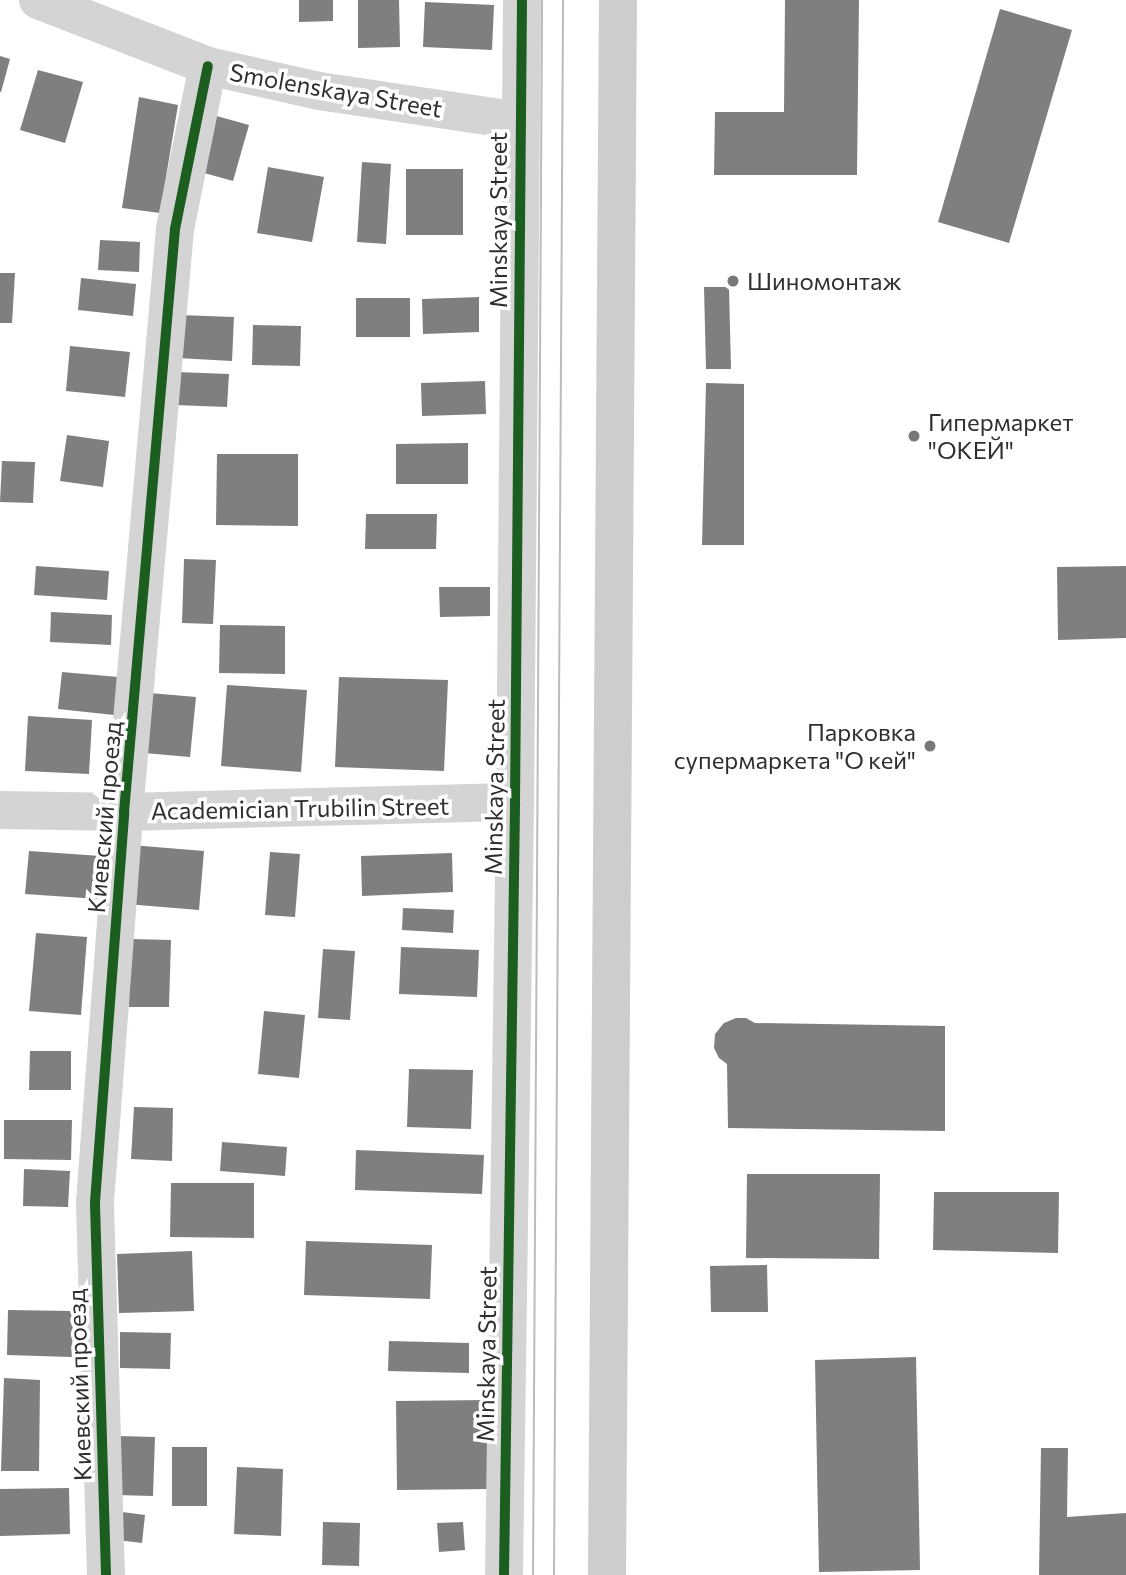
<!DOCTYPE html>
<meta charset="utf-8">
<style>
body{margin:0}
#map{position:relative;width:1126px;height:1575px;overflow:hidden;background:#fff;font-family:Commissioner,sans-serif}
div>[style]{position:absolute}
.building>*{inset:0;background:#7f7f7f}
.minor>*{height:38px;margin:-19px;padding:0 19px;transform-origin:19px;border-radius:19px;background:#d4d4d4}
.secondary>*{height:38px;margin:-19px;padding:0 19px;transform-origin:19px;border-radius:19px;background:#cdcdcd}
.tram>*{height:2px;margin:-1px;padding:0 1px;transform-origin:1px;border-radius:1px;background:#bbb}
.cycleway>*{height:10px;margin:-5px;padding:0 5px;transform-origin:5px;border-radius:5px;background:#1b5e20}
.dots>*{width:19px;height:19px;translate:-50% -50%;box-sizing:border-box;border:4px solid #fff;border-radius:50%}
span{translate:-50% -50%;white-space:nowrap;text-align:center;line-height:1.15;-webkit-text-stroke:7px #fff;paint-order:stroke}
.street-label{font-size:24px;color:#2f2f2f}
.poi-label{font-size:24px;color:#2f2f2f}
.left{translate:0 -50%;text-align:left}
.right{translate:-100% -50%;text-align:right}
</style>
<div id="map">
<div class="building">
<div style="clip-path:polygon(299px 0,333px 0,333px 21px,299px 22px)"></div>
<div style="clip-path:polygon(358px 0,399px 0,400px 47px,358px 48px)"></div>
<div style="clip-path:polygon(785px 0,859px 0,857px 175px,714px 175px,715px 112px,784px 112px)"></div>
<div style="clip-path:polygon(425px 2px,494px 5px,492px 50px,423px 47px)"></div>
<div style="clip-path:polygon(1000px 9px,1072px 30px,1009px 243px,938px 222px)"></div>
<div style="clip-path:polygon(0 56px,10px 59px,1px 92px,0 92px)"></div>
<div style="clip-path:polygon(38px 70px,83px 82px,65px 143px,20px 130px)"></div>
<div style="clip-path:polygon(139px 97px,178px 105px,160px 213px,122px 208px)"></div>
<div style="clip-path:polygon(213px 115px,249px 125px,233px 181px,197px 171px)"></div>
<div style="clip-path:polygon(362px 162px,391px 164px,386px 244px,357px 242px)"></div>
<div style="clip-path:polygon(268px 167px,324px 177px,312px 242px,257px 233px)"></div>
<div style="clip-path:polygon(406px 169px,463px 169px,463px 235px,406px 235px)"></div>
<div style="clip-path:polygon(100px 240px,140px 242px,139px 272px,98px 270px)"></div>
<div style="clip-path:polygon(0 273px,15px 273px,12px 323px,0 323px)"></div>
<div style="clip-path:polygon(81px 278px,136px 284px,133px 316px,78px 310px)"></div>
<div style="clip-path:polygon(704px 287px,729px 287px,731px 369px,706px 369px)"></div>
<div style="clip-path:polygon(479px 297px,479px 332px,423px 334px,422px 299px)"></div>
<div style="clip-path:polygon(356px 298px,410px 298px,410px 337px,356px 337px)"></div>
<div style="clip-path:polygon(179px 315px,234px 317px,232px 361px,177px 358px)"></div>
<div style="clip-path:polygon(253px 325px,301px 326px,300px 366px,252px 365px)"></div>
<div style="clip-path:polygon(70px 346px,130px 352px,125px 397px,66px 391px)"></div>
<div style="clip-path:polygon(176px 372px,229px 374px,227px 407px,174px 405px)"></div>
<div style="clip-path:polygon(485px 381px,486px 414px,422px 416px,421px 383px)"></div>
<div style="clip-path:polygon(706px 383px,744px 384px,744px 545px,702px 545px)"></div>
<div style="clip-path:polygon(67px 435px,109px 441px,103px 487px,60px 481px)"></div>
<div style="clip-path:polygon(468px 443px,468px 484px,396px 484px,396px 444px)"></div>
<div style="clip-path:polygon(217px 454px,298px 454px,298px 526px,216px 525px)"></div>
<div style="clip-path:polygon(2px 461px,35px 462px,33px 503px,0 502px)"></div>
<div style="clip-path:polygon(366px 514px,437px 514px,436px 549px,365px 549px)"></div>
<div style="clip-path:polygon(184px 559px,216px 560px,213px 624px,182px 623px)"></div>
<div style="clip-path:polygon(36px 566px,109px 571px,107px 600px,34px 595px)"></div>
<div style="clip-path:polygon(1126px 566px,1126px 638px,1058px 640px,1057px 567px)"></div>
<div style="clip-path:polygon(439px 587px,490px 587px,490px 616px,440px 617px)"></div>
<div style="clip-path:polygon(51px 612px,112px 615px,111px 645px,50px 642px)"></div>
<div style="clip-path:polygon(220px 625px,285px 626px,285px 674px,219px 673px)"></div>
<div style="clip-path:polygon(62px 672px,118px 677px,114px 715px,58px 709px)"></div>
<div style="clip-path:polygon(339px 677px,448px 680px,444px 771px,335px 767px)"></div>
<div style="clip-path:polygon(227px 685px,307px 690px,301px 772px,221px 766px)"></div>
<div style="clip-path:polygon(150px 693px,196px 697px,190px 757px,144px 753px)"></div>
<div style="clip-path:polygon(28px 716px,92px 720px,89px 774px,25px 771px)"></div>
<div style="clip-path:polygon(131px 845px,204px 851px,199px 910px,126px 904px)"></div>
<div style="clip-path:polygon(29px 851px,101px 856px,98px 899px,25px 894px)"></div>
<div style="clip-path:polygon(270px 852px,300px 854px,295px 917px,265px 915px)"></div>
<div style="clip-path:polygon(452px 853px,453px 892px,362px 896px,361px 856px)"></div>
<div style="clip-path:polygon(403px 908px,454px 910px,453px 933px,402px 930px)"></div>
<div style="clip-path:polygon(36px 933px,87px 937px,81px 1015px,29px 1011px)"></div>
<div style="clip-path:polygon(130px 939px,171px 940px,169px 1007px,129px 1007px)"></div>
<div style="clip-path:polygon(401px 947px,479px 950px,477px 997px,399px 994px)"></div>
<div style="clip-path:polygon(323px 949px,355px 951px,350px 1020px,318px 1018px)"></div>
<div style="clip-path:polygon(264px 1011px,305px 1015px,299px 1078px,258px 1074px)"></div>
<div style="clip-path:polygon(736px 1018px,746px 1018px,755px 1023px,945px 1026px,945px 1131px,728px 1128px,727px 1064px,719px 1058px,714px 1048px,715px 1034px,724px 1023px)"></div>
<div style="clip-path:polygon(30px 1051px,71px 1051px,71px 1090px,29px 1090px)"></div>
<div style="clip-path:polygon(409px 1069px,473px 1070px,471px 1129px,407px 1127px)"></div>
<div style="clip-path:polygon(134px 1107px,173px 1108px,172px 1161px,131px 1159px)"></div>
<div style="clip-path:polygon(4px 1120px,72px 1120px,71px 1160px,4px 1159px)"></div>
<div style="clip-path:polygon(222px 1142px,287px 1147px,285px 1176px,220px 1171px)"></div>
<div style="clip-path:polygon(356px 1150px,484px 1155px,482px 1194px,355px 1190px)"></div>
<div style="clip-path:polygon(24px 1169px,70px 1171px,68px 1207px,23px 1206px)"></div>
<div style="clip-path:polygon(747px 1174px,880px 1174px,879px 1259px,746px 1258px)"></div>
<div style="clip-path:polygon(171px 1183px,254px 1183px,254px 1238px,170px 1237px)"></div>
<div style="clip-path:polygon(934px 1192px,1059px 1192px,1058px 1253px,933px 1250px)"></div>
<div style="clip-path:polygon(306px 1241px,432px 1245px,430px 1299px,304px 1295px)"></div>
<div style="clip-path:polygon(192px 1251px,194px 1311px,119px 1313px,117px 1254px)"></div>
<div style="clip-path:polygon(767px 1265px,768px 1312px,711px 1312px,710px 1266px)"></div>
<div style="clip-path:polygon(8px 1310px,73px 1311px,72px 1357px,7px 1355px)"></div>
<div style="clip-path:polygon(120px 1332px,171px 1333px,170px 1369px,120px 1368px)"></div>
<div style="clip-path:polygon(389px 1341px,469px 1343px,469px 1373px,388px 1371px)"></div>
<div style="clip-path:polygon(916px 1357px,920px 1570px,819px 1572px,815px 1360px)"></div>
<div style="clip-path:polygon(4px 1378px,40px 1380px,39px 1471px,1px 1471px)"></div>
<div style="clip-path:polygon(488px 1400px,489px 1489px,397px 1490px,396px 1401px)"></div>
<div style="clip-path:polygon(118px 1436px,155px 1437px,153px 1496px,116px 1495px)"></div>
<div style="clip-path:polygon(172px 1447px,207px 1447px,207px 1506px,172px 1506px)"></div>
<div style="clip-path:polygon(1041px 1448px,1068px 1448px,1067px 1517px,1126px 1513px,1126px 1575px,1039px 1575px)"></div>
<div style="clip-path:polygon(237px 1467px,283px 1469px,281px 1536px,234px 1534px)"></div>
<div style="clip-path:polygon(69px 1488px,70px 1534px,0 1536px,0 1489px)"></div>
<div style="clip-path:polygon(122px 1512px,145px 1515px,142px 1543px,117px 1540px)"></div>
<div style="clip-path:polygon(323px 1522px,360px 1523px,359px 1566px,322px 1565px)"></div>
<div style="clip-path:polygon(463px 1522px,465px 1550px,439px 1552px,437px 1523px)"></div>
</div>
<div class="minor">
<div style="left:38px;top:0;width:182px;rotate:21.2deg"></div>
<div style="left:208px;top:66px;width:114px;rotate:12.7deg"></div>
<div style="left:319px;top:91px;width:203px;rotate:8.5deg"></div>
<div style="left:0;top:810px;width:124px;rotate:0.9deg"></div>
<div style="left:124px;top:812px;width:391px;rotate:-1.5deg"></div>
<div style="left:106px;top:1575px;width:373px;rotate:-91.7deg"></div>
<div style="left:95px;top:1202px;width:391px;rotate:-85.7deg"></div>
<div style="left:124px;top:812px;width:585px;rotate:-85deg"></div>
<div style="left:175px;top:229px;width:166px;rotate:-78.6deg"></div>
<div style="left:504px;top:1575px;width:773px;rotate:-89.18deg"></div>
<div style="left:515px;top:802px;width:802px;rotate:-89.5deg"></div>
</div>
<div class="secondary">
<div style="left:607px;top:1575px;width:1575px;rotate:-89.6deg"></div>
</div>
<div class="tram">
<div style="left:533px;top:1575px;width:1575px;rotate:-89.67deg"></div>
<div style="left:554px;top:1575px;width:1575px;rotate:-89.67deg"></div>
</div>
<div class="cycleway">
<div style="left:106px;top:1575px;width:373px;rotate:-91.7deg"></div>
<div style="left:95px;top:1202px;width:391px;rotate:-85.7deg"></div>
<div style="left:124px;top:812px;width:585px;rotate:-85deg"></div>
<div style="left:175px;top:229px;width:166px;rotate:-78.6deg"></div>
<div style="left:504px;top:1575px;width:773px;rotate:-89.18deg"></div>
<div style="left:515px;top:802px;width:802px;rotate:-89.5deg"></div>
</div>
<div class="dots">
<div style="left:733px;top:281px;background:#787878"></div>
<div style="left:914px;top:436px;background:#787878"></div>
<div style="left:930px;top:746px;background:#787878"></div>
</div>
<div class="street-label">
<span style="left:336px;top:90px;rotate:10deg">Smolenskaya Street</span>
<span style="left:498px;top:220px;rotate:-90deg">Minskaya Street</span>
<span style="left:494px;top:787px;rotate:-89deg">Minskaya Street</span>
<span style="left:300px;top:808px;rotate:-1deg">Academician Trubilin Street</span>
<span style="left:104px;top:817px;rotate:-85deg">Киевский проезд</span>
<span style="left:486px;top:1354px;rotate:-89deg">Minskaya Street</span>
<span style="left:79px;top:1385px;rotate:-92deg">Киевский проезд</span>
</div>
<div class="poi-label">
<span class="left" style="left:747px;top:281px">Шиномонтаж</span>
<span class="left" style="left:928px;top:436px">Гипермаркет<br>"ОКЕЙ"</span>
<span class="right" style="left:916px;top:746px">Парковка<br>супермаркета "О кей"</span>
</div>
</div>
